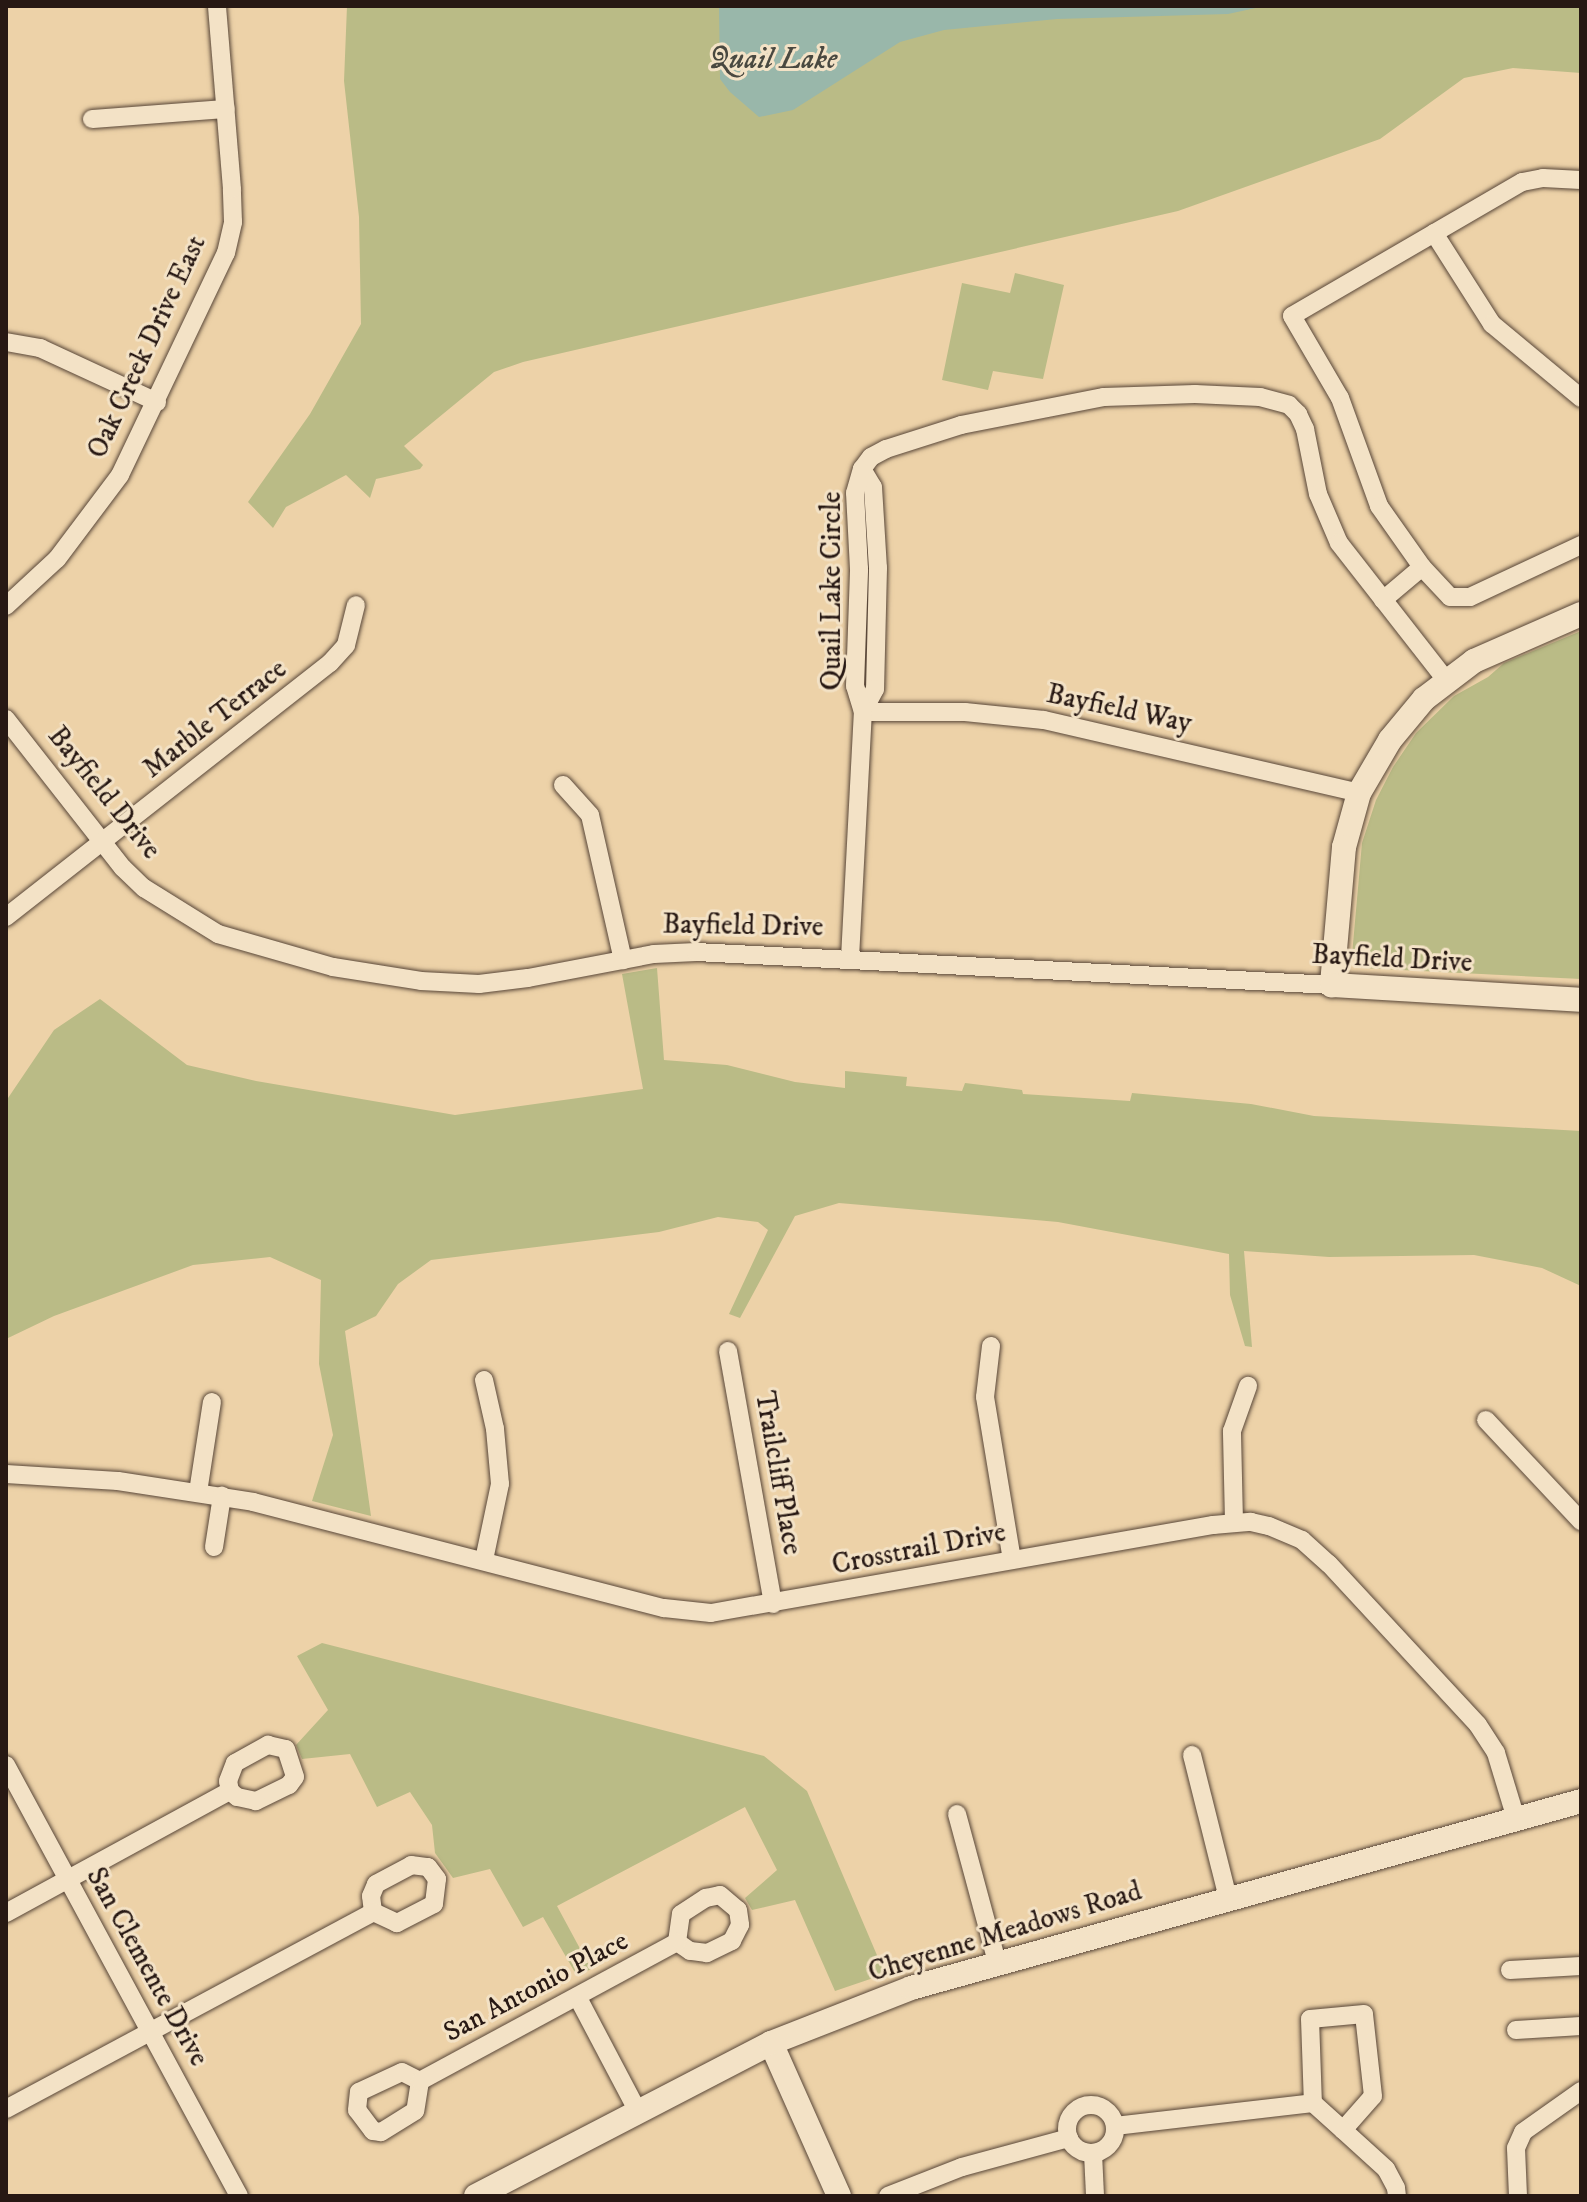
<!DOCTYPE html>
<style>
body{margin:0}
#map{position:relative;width:1587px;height:2202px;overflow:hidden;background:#edd2a8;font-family:"IM FELL DW Pica",serif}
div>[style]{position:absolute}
.green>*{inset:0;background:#babb86}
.water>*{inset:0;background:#99b7aa}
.roads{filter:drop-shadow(0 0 2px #584638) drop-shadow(0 0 2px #584638)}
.street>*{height:18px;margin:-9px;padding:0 9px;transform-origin:9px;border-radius:9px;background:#f3e2c6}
.street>.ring{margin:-9px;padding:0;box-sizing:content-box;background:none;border:18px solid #f3e2c6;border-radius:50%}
.secondary>*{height:24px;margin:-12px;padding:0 12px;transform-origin:12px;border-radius:12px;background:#f3e2c6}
span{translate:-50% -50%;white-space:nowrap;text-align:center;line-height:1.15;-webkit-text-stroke:6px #f3e2c6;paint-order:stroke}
.street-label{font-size:28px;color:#271813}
.water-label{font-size:30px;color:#494840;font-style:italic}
.frame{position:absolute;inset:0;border:8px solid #271813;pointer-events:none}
</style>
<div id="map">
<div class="green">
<div style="clip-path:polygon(347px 6px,1581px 6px,1581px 73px,1513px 68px,1464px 78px,1380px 139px,1178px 211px,523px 362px,494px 372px,404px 446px,423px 465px,420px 469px,376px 479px,370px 498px,346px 475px,286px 507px,273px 528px,248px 502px,310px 414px,361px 324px,359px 217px,344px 81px)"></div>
<div style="clip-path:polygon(1015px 273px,1064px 285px,1043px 379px,993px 371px,988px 390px,942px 380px,962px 283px,1010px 293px)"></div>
<div style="clip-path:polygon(1581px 631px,1581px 979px,1362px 968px,1352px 955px,1362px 843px,1376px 800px,1393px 767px,1416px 733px,1454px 696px,1488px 677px,1504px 663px)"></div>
<div style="clip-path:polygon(657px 968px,664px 1060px,727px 1065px,795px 1082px,845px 1088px,845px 1071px,907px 1077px,906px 1086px,962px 1091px,965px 1083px,1022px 1090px,1023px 1094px,1130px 1101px,1132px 1093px,1251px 1104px,1314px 1116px,1581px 1131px,1581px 1286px,1542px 1268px,1474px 1255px,1329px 1257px,1244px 1251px,1252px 1347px,1245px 1346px,1230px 1295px,1229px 1254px,1058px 1222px,839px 1203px,795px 1216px,740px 1318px,729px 1314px,768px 1230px,758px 1222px,718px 1217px,659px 1232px,431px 1260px,398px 1284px,376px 1316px,345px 1331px,371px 1516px,312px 1501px,333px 1435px,319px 1364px,321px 1280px,270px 1257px,193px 1265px,54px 1316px,6px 1339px,6px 1101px,54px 1030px,100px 999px,187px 1065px,256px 1081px,455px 1115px,643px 1089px,622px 974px)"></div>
<div style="clip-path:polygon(322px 1643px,764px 1756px,807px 1791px,885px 1974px,835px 1991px,795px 1900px,752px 1910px,745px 1898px,777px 1870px,745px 1807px,557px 1906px,591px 1969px,577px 1976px,543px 1917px,523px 1927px,490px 1869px,453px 1878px,435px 1853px,432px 1825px,410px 1792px,377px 1807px,350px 1754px,302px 1759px,296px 1745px,328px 1710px,297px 1656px)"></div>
</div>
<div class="water">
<div style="clip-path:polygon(719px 6px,1265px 6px,1228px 14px,1057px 19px,944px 30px,900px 42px,793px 110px,759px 117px,730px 92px,720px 79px)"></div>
</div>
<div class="roads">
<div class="street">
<div style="left:92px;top:119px;width:134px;rotate:-4.3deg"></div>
<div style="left:1581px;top:180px;width:38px;rotate:-177deg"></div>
<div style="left:1543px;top:178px;width:21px;rotate:169deg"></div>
<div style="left:1522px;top:182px;width:266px;rotate:149.8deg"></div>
<div style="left:1292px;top:316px;width:95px;rotate:59.7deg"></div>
<div style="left:1340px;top:398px;width:115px;rotate:70.1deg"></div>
<div style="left:1379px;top:506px;width:75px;rotate:54.8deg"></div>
<div style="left:1422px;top:567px;width:41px;rotate:47deg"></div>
<div style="left:1450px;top:597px;width:20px"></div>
<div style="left:1470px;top:597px;width:123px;rotate:-25.1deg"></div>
<div style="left:1434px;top:233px;width:108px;rotate:57.5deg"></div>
<div style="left:1492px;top:324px;width:116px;rotate:39.7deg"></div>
<div style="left:6px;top:342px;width:35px;rotate:10deg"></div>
<div style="left:40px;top:348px;width:129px;rotate:24.8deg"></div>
<div style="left:862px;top:469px;width:21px;rotate:59deg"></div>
<div style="left:873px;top:487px;width:81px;rotate:86.5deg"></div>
<div style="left:878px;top:568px;width:121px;rotate:91.4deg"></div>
<div style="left:875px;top:689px;width:26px;rotate:118deg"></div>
<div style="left:1383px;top:600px;width:51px;rotate:-40.2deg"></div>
<div style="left:6px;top:606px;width:69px;rotate:-42.7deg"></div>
<div style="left:57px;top:559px;width:105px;rotate:-53.1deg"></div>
<div style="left:120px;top:475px;width:246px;rotate:-64.5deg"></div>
<div style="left:226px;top:253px;width:32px;rotate:-77deg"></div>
<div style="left:233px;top:222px;width:33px;rotate:-92deg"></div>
<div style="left:232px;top:189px;width:184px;rotate:-94.7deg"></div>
<div style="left:863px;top:712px;width:102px"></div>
<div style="left:965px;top:712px;width:79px;rotate:5.8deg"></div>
<div style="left:1044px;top:720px;width:323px;rotate:13deg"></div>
<div style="left:6px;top:719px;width:189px;rotate:51.9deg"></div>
<div style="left:123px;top:868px;width:29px;rotate:44deg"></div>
<div style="left:144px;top:888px;width:87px;rotate:31.9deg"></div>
<div style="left:218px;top:934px;width:120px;rotate:16deg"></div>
<div style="left:333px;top:967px;width:89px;rotate:9deg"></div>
<div style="left:421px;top:981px;width:58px;rotate:3deg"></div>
<div style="left:479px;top:984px;width:49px;rotate:-7deg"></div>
<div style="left:528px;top:978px;width:128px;rotate:-10.8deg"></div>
<div style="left:654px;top:954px;width:42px;rotate:-2.7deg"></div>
<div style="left:696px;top:952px;width:637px;rotate:2.97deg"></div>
<div style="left:563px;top:785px;width:40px;rotate:48deg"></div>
<div style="left:590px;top:815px;width:149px;rotate:77.2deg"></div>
<div style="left:6px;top:917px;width:412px;rotate:-38.1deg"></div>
<div style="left:330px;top:663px;width:24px;rotate:-48deg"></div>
<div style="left:346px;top:645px;width:41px;rotate:-76deg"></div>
<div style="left:850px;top:958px;width:246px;rotate:-87deg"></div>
<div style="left:863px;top:712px;width:27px;rotate:-107deg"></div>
<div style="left:855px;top:686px;width:117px;rotate:-88deg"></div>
<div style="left:859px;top:569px;width:76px;rotate:-93deg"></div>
<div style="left:855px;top:493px;width:25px;rotate:-74deg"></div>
<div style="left:862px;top:469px;width:15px;rotate:-53deg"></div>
<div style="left:871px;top:457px;width:17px;rotate:-28deg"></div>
<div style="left:886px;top:449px;width:79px;rotate:-17.7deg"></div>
<div style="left:961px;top:425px;width:146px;rotate:-11.1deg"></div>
<div style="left:1104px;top:397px;width:91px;rotate:-1.9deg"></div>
<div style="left:1195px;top:394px;width:65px;rotate:2.6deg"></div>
<div style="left:1260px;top:397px;width:30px;rotate:15deg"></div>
<div style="left:1289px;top:405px;width:13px;rotate:45deg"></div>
<div style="left:1298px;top:414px;width:17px;rotate:65deg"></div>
<div style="left:1305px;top:429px;width:66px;rotate:78.7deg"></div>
<div style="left:1318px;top:494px;width:53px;rotate:66.8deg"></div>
<div style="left:1339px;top:543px;width:174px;rotate:52deg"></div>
<div style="left:991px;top:1346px;width:51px;rotate:96.7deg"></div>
<div style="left:985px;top:1397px;width:165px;rotate:80.6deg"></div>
<div style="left:728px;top:1351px;width:257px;rotate:79.9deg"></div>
<div style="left:484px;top:1380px;width:50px;rotate:77.3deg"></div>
<div style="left:495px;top:1429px;width:55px;rotate:84.8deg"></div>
<div style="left:500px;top:1484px;width:78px;rotate:101.9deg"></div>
<div style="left:1486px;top:1420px;width:139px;rotate:46.8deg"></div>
<div style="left:6px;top:1474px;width:112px;rotate:3.6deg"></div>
<div style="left:118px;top:1481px;width:137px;rotate:8.8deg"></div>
<div style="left:253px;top:1502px;width:424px;rotate:14.5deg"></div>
<div style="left:664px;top:1608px;width:47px;rotate:6.1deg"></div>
<div style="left:711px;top:1613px;width:510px;rotate:-9.94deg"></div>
<div style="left:1213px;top:1525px;width:38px;rotate:-5deg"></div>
<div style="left:1251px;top:1522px;width:18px;rotate:13deg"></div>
<div style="left:1269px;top:1526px;width:36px;rotate:23deg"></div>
<div style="left:1302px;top:1540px;width:36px;rotate:42deg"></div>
<div style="left:1329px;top:1564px;width:219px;rotate:47.2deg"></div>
<div style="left:1478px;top:1725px;width:33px;rotate:57deg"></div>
<div style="left:1496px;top:1753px;width:69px;rotate:73.1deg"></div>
<div style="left:198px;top:1492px;width:91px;rotate:-81.2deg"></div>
<div style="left:1234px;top:1522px;width:91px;rotate:-91.3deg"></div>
<div style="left:1232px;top:1431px;width:48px;rotate:-70.4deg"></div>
<div style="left:214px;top:1547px;width:52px;rotate:-81.1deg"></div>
<div style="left:268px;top:1745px;width:18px;rotate:13deg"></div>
<div style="left:286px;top:1749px;width:29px;rotate:72deg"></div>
<div style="left:295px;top:1777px;width:10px;rotate:127deg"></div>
<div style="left:289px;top:1785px;width:37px;rotate:154deg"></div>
<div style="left:256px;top:1801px;width:19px;rotate:-168deg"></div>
<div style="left:237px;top:1797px;width:9px;rotate:-139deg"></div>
<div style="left:230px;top:1791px;width:10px;rotate:-101deg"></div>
<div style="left:228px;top:1781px;width:19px;rotate:-69deg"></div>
<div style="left:235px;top:1763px;width:38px;rotate:-29deg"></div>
<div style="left:1192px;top:1755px;width:147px;rotate:75.9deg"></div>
<div style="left:6px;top:1765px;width:490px;rotate:61.6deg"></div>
<div style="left:957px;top:1814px;width:153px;rotate:74.9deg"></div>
<div style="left:411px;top:1865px;width:17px;rotate:7deg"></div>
<div style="left:428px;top:1867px;width:15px;rotate:53deg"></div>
<div style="left:437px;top:1879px;width:25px;rotate:97deg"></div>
<div style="left:434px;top:1904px;width:42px;rotate:152.8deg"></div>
<div style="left:397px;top:1923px;width:26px;rotate:-155deg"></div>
<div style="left:373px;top:1912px;width:16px;rotate:-97deg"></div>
<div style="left:371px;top:1896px;width:13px;rotate:-67deg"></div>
<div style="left:376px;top:1884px;width:40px;rotate:-28deg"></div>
<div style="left:720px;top:1895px;width:23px;rotate:40deg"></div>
<div style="left:738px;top:1910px;width:15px;rotate:82deg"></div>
<div style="left:740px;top:1925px;width:18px;rotate:117deg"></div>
<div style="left:732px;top:1941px;width:28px;rotate:154deg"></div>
<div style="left:707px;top:1953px;width:17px;rotate:-173deg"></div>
<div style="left:690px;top:1951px;width:16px;rotate:-145deg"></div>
<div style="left:677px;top:1942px;width:28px;rotate:-82deg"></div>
<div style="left:681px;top:1914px;width:30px;rotate:-33deg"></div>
<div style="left:706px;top:1898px;width:14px;rotate:-12deg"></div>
<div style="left:6px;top:1913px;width:255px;rotate:-28.6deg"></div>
<div style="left:1510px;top:1970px;width:71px;rotate:-3.2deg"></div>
<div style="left:578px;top:1998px;width:127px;rotate:62.2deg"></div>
<div style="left:1516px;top:2030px;width:65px;rotate:-3.5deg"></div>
<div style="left:402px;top:2072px;width:20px;rotate:27deg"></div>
<div style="left:420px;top:2081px;width:30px;rotate:99deg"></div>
<div style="left:415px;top:2111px;width:40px;rotate:148deg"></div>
<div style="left:381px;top:2132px;width:8px;rotate:-173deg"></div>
<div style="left:373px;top:2131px;width:26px;rotate:-127deg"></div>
<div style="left:357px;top:2110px;width:18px;rotate:-84deg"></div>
<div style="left:359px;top:2092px;width:47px;rotate:-24.9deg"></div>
<div style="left:420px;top:2081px;width:292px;rotate:-28.4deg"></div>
<div class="ring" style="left:1067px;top:2105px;width:30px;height:30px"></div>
<div style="left:6px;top:2109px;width:417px;rotate:-28.2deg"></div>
<div style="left:1115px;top:2126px;width:199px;rotate:-6.6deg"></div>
<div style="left:1343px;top:2130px;width:45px;rotate:-48.6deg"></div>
<div style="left:1373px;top:2096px;width:82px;rotate:-96.3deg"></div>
<div style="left:1364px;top:2014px;width:54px;rotate:174.7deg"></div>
<div style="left:1310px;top:2019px;width:84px;rotate:88deg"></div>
<div style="left:1313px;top:2103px;width:40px;rotate:42deg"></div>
<div style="left:1343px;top:2130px;width:58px;rotate:42.2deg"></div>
<div style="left:1386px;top:2169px;width:21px;rotate:62deg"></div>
<div style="left:1396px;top:2188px;width:8px;rotate:83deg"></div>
<div style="left:1093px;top:2153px;width:43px;rotate:87.3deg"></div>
<div style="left:888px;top:2196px;width:79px;rotate:-21.4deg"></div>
<div style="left:962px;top:2167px;width:111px;rotate:-15.2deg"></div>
<div style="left:1518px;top:2196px;width:48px;rotate:-92.4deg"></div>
<div style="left:1516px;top:2148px;width:17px;rotate:-66deg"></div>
<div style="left:1523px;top:2132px;width:71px;rotate:-35.3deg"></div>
</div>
<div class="secondary">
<div style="left:1581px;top:614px;width:117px;rotate:156.3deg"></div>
<div style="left:1474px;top:661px;width:63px;rotate:142.8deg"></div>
<div style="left:1424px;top:699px;width:53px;rotate:129.7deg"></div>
<div style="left:1390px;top:740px;width:61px;rotate:120.3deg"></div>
<div style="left:1359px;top:793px;width:56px;rotate:105.5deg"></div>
<div style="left:1344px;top:847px;width:139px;rotate:95deg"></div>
<div style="left:1332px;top:985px;width:249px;rotate:3.4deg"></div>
<div style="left:771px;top:2043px;width:167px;rotate:66deg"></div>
<div style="left:476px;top:2196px;width:332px;rotate:-27.4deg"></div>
<div style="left:771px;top:2043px;width:150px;rotate:-21.4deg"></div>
<div style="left:911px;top:1988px;width:696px;rotate:-15.59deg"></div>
</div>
</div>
<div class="street-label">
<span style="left:147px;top:347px;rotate:-65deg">Oak Creek Drive East</span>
<span style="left:832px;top:591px;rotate:-90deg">Quail Lake Circle</span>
<span style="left:1119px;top:709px;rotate:12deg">Bayfield Way</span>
<span style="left:215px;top:719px;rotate:-38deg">Marble Terrace</span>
<span style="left:104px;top:793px;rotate:51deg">Bayfield Drive</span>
<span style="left:743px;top:926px;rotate:1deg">Bayfield Drive</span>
<span style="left:1392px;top:959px;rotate:3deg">Bayfield Drive</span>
<span style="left:778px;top:1473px;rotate:80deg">Trailcliff Place</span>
<span style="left:919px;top:1549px;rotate:-11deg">Crosstrail Drive</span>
<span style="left:1005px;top:1932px;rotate:-17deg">Cheyenne Meadows Road</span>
<span style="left:147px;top:1967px;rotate:61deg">San Clemente Drive</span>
<span style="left:536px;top:1987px;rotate:-28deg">San Antonio Place</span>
</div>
<div class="water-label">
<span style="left:773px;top:60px">Quail Lake</span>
</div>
<div class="frame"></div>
</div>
